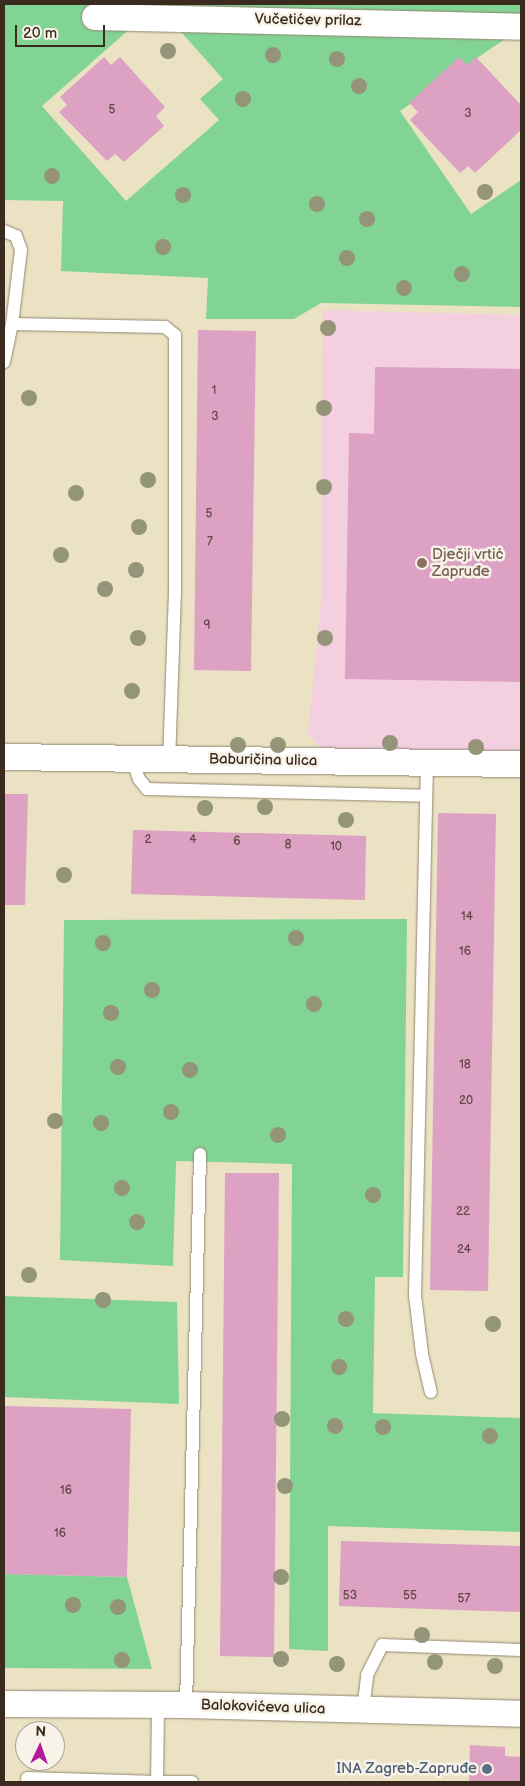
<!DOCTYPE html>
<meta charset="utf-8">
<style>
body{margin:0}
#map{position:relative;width:525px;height:1786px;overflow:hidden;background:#ebe2c3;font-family:"Balsamiq Sans",sans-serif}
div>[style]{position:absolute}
.built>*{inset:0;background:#f3cfe0}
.green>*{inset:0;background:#82d495}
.building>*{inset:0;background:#dca1c3}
.roads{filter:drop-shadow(0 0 1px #938670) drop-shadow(0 0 1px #938670)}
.service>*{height:12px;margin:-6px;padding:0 6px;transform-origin:6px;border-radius:6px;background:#fff}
.minor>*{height:26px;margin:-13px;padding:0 13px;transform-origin:13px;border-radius:13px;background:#fff}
.trees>*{width:16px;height:16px;margin:-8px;border-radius:50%;background:#949479}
.dots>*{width:14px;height:14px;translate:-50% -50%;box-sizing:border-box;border:2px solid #f7f3e8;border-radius:50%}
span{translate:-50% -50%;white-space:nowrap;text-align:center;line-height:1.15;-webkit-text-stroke:5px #f7f3e8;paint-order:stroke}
.number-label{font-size:12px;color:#634847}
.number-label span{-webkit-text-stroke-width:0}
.street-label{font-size:15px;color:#3b2a1e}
.education-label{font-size:15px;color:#785e54}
.left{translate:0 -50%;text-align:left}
.service-label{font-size:15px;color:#4e5e75}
.right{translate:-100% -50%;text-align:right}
.frame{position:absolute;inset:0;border:5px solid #3b2a1e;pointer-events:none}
.north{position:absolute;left:15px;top:1721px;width:50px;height:50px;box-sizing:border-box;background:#f7f3e8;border:1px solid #aca397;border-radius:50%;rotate:3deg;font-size:14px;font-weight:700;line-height:20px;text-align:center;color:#3b2a1e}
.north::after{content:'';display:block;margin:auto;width:18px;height:22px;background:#b5179e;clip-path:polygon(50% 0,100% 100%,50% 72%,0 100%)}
.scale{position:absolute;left:15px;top:25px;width:90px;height:22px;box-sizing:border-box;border:2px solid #3b2a1e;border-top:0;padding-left:6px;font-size:15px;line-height:18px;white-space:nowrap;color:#3b2a1e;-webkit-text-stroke:4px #f7f3e8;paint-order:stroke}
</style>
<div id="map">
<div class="built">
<div style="clip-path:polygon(323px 310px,521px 315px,521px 753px,322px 750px,308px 734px,321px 601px)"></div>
</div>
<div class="green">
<div style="clip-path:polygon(evenodd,4px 4px,521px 4px,521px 28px,400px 111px,471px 214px,521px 180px,521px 307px,321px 303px,294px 319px,206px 319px,208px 278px,61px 271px,63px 201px,4px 200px,4px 4px,157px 5px,223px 79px,200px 99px,219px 120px,126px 201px,42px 106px,157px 5px)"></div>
<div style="clip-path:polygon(407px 919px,403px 1277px,375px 1277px,373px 1413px,521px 1418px,521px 1532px,328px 1526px,328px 1651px,289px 1649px,292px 1164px,176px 1161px,173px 1266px,60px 1260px,64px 920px)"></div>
<div style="clip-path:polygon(4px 1296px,177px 1302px,179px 1404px,4px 1397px)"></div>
<div style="clip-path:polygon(4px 1574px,127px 1577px,152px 1669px,4px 1668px)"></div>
</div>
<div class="building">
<div style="clip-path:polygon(104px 57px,111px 65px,120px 57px,165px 107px,156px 116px,164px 126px,124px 162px,115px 154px,107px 161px,59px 112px,67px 105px,60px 97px)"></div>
<div style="clip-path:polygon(459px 57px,467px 65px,476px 57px,521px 105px,521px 130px,475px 173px,468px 166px,460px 173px,410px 120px,418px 112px,409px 103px)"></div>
<div style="clip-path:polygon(198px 330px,256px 331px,251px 671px,194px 670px)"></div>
<div style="clip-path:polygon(375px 367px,521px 369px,521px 682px,345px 679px,349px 433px,374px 434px)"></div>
<div style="clip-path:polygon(4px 794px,28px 794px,25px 905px,4px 905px)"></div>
<div style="clip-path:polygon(438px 813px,496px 814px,488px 1291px,430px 1290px)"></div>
<div style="clip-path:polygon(133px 830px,366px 836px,365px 900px,131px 894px)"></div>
<div style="clip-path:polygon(225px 1173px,279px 1173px,274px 1657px,220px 1656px)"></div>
<div style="clip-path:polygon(4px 1406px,131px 1409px,127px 1577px,4px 1574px)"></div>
<div style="clip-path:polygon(341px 1541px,521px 1546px,521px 1612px,339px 1606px)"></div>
<div style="clip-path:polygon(470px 1745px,505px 1747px,505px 1756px,521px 1757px,521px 1782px,469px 1782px)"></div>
</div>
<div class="roads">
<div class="service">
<div style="left:4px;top:231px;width:13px;rotate:23deg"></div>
<div style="left:16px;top:236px;width:15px;rotate:70deg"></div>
<div style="left:21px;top:250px;width:75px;rotate:96.9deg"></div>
<div style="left:12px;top:324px;width:39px;rotate:102deg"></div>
<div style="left:12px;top:324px;width:153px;rotate:1.1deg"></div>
<div style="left:165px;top:327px;width:13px;rotate:39deg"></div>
<div style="left:175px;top:335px;width:256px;rotate:90deg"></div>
<div style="left:175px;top:591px;width:168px;rotate:92deg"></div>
<div style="left:132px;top:758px;width:22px;rotate:72deg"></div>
<div style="left:139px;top:779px;width:13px;rotate:51deg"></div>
<div style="left:147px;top:789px;width:279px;rotate:1.4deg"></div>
<div style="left:427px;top:763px;width:532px;rotate:91.29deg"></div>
<div style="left:415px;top:1295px;width:59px;rotate:83.2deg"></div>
<div style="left:422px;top:1354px;width:39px;rotate:77deg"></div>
<div style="left:158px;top:1704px;width:78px;rotate:90.7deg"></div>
<div style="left:157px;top:1782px;width:35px"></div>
<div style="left:186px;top:1705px;width:551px;rotate:-88.54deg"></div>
<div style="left:363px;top:1710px;width:35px;rotate:-83deg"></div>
<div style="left:367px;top:1675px;width:34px;rotate:-63deg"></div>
<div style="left:382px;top:1645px;width:139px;rotate:2.1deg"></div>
<div style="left:27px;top:1778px;width:130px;rotate:1.8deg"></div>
</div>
<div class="minor">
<div style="left:95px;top:17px;width:426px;rotate:1.3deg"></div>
<div style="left:4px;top:757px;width:517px;rotate:0.78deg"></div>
<div style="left:4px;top:1704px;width:182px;rotate:0.3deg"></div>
<div style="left:186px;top:1705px;width:335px;rotate:1.5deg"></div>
</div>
</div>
<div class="trees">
<div style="left:168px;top:51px"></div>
<div style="left:273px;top:55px"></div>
<div style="left:337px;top:59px"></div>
<div style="left:359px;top:86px"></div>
<div style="left:243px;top:99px"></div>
<div style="left:52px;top:176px"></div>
<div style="left:485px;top:192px"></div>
<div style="left:183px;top:195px"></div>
<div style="left:317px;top:204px"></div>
<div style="left:367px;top:219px"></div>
<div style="left:163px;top:247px"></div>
<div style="left:347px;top:258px"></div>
<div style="left:462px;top:274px"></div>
<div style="left:404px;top:288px"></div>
<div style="left:328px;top:328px"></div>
<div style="left:29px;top:398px"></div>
<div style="left:324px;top:408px"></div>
<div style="left:148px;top:480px"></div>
<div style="left:324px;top:487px"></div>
<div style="left:76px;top:493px"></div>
<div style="left:139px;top:527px"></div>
<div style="left:61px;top:555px"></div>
<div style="left:136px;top:570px"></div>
<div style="left:105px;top:589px"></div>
<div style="left:138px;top:638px"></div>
<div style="left:325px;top:638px"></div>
<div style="left:132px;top:691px"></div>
<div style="left:390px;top:743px"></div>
<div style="left:238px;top:745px"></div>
<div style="left:278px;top:745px"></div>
<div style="left:476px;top:747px"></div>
<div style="left:265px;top:807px"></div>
<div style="left:205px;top:808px"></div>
<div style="left:346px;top:820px"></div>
<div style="left:64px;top:875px"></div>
<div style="left:296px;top:938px"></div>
<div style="left:103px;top:943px"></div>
<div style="left:152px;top:990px"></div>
<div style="left:314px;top:1004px"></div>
<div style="left:111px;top:1013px"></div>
<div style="left:118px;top:1067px"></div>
<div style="left:190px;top:1070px"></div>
<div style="left:171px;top:1112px"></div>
<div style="left:55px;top:1121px"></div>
<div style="left:101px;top:1123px"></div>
<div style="left:278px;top:1135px"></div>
<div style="left:122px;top:1188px"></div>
<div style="left:373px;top:1195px"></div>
<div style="left:137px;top:1222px"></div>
<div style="left:29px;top:1275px"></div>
<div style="left:103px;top:1300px"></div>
<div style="left:346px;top:1319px"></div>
<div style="left:493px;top:1324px"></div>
<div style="left:339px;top:1367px"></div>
<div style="left:282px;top:1419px"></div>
<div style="left:335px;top:1426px"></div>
<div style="left:383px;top:1427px"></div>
<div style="left:490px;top:1436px"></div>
<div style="left:285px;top:1486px"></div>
<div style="left:281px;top:1577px"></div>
<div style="left:73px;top:1605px"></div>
<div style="left:118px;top:1607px"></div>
<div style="left:422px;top:1635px"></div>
<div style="left:281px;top:1659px"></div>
<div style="left:122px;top:1660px"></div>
<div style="left:435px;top:1662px"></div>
<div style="left:337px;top:1664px"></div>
<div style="left:495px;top:1666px"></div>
</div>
<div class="dots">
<div style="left:422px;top:563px;background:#8d6e63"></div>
<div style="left:487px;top:1769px;background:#5c6f8a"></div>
</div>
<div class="number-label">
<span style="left:112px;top:110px">5</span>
<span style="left:468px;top:114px">3</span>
<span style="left:214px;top:391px">1</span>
<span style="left:215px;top:417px">3</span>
<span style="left:209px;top:514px">5</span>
<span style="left:210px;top:542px">7</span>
<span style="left:207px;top:626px">9</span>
<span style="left:148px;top:840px">2</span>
<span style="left:193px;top:840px">4</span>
<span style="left:237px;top:842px">6</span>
<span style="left:288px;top:845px">8</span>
<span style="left:336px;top:847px">10</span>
<span style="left:467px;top:917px">14</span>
<span style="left:465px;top:952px">16</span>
<span style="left:465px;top:1065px">18</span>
<span style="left:466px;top:1101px">20</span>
<span style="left:463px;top:1212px">22</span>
<span style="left:464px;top:1250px">24</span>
<span style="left:66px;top:1491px">16</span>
<span style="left:60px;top:1534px">16</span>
<span style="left:350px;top:1596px">53</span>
<span style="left:410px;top:1596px">55</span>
<span style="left:464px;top:1599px">57</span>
</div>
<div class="street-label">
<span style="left:308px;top:20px;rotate:1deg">Vučetićev prilaz</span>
<span style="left:263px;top:760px;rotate:1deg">Baburičina ulica</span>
<span style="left:263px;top:1707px;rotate:2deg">Balokovićeva ulica</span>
</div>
<div class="education-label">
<span class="left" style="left:432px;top:563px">Dječji vrtić<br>Zapruđe</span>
</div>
<div class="service-label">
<span class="right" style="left:477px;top:1769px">INA Zagreb-Zapruđe</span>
</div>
<div class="frame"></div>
<div class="north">N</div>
<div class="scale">20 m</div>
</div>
